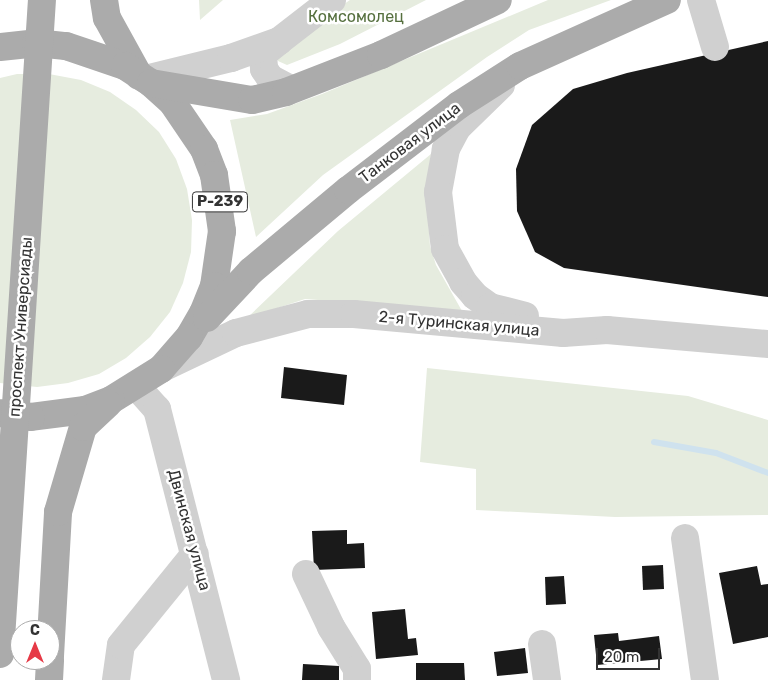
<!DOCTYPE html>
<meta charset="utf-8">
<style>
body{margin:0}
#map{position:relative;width:768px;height:680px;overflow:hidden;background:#fff;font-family:Rubik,sans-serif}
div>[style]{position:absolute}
.green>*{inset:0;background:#e6ecdf}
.stream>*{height:6px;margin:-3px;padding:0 3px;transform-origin:3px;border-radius:3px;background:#cfe2ee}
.building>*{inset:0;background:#1a1a1a}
.minor>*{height:28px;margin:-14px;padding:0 14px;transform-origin:14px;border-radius:14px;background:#d0d0d0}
.major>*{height:28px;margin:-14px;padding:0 14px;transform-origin:14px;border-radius:14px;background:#ababab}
.major-bridge>*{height:28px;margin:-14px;padding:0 14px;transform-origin:14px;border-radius:14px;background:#ababab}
span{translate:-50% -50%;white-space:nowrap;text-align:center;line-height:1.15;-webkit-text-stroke:5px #fff;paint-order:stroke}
.shield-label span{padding:1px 4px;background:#fff;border:1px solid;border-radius:4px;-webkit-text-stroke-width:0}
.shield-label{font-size:15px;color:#333;font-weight:700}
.park-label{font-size:16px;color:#56703f}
.street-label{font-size:16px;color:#333}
.north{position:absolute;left:10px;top:620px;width:50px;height:50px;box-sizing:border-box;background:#fff;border:1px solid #adadad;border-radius:50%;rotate:0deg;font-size:14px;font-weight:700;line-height:20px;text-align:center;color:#333}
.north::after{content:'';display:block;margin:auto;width:18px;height:22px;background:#e63946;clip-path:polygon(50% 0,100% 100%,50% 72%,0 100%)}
.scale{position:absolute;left:596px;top:648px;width:64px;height:22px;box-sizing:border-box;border:2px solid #333;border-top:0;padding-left:6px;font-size:15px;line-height:18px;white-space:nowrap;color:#333;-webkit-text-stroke:4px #fff;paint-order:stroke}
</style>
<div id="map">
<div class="green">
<div style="clip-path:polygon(199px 0,223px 0,200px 20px)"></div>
<div style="clip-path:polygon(350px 0,426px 0,340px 44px,287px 65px,278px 61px,278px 49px)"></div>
<div style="clip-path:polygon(548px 0,611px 0,529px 30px,487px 57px,323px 175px,256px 237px,230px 120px,267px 114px,322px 94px)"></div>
<div style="clip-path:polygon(17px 74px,49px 74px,81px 80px,110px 92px,136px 110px,159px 132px,176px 159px,187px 189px,192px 220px,191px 252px,183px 283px,170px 312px,150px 337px,126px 358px,99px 374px,68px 383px,37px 387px,0 383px,0 78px)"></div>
<div style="clip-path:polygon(431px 154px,426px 190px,430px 246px,436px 265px,462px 311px,305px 299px,247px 318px,338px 231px)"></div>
<div style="clip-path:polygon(427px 368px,688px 396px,768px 420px,768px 515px,615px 517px,476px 510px,476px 469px,420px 462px)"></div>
</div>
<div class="stream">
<div style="left:654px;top:442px;width:63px;rotate:10.1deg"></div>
<div style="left:716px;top:453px;width:56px;rotate:21deg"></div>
</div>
<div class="building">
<div style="clip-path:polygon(768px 41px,768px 297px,564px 268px,535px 252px,517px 211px,516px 169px,532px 125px,573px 89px,627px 73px)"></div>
<div style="clip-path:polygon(284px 367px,347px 375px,344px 405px,281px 398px)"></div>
<div style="clip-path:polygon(347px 530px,347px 544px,364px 543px,365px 568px,314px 570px,312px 531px)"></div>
<div style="clip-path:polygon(663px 565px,664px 589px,643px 590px,642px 566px)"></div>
<div style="clip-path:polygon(757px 566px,761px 585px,768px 584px,768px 637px,733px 644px,719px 573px)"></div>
<div style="clip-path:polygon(564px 576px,566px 604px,546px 605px,545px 577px)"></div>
<div style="clip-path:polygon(405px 609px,408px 639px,416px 638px,418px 655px,376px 659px,372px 612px)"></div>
<div style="clip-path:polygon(618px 633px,619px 641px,659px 636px,662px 659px,597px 665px,594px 635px)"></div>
<div style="clip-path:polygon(525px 648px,528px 673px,497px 676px,494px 652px)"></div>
<div style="clip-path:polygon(416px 663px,464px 663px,465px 680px,416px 680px)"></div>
<div style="clip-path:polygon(303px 664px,339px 666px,339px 680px,302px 680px)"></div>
</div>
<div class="minor">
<div style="left:701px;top:0;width:49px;rotate:73.4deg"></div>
<div style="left:279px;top:41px;width:21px;rotate:141deg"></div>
<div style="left:263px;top:54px;width:15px;rotate:86deg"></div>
<div style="left:264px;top:69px;width:11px;rotate:56deg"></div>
<div style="left:270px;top:78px;width:24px;rotate:28deg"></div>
<div style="left:145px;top:79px;width:89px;rotate:-13.7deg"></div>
<div style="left:231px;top:58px;width:51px;rotate:-19.5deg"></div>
<div style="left:279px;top:41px;width:67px;rotate:-37.7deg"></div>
<div style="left:501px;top:85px;width:62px;rotate:135.7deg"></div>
<div style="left:457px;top:128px;width:24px;rotate:118deg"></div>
<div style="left:446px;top:149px;width:44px;rotate:100.5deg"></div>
<div style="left:438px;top:192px;width:57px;rotate:83deg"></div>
<div style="left:445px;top:249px;width:38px;rotate:61deg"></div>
<div style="left:463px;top:282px;width:18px;rotate:49deg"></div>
<div style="left:475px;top:296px;width:19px;rotate:36deg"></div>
<div style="left:490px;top:307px;width:36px;rotate:14deg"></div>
<div style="left:162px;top:368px;width:82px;rotate:-25.3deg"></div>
<div style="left:236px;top:333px;width:74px;rotate:-14.8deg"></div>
<div style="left:308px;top:314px;width:46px"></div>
<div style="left:354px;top:314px;width:210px;rotate:5.2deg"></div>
<div style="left:563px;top:333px;width:44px;rotate:-3.9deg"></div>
<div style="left:607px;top:330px;width:162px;rotate:5deg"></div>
<div style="left:137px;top:387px;width:30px;rotate:48deg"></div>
<div style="left:157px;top:409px;width:280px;rotate:75.7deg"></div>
<div style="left:685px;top:538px;width:143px;rotate:82deg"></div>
<div style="left:306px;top:574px;width:59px;rotate:64.7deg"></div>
<div style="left:331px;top:627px;width:49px;rotate:58.2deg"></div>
<div style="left:357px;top:669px;width:11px;rotate:90deg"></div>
<div style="left:542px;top:644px;width:36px;rotate:82deg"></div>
<div style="left:116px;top:680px;width:35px;rotate:-82deg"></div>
<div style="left:121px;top:645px;width:117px;rotate:-50.9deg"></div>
</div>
<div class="major">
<div style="left:104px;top:0;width:18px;rotate:81deg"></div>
<div style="left:107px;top:18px;width:66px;rotate:61.1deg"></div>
<div style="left:0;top:47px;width:36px;rotate:-6deg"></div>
<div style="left:36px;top:43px;width:30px;rotate:6deg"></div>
<div style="left:66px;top:46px;width:62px;rotate:18.7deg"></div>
<div style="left:125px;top:66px;width:31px;rotate:33deg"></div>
<div style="left:151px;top:83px;width:28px;rotate:42deg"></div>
<div style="left:172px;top:102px;width:57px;rotate:55.8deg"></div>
<div style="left:204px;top:149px;width:28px;rotate:69deg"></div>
<div style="left:214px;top:175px;width:57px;rotate:81.9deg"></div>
<div style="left:222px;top:231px;width:56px;rotate:98.3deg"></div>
<div style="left:214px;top:286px;width:29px;rotate:112deg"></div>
<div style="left:203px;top:313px;width:28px;rotate:120deg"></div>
<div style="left:189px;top:337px;width:43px;rotate:131.2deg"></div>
<div style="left:161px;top:369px;width:59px;rotate:148.2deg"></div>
<div style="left:111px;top:400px;width:28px;rotate:159deg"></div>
<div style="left:85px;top:410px;width:54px;rotate:172.6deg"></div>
<div style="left:31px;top:417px;width:31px;rotate:-173deg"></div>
<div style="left:151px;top:83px;width:102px;rotate:9.6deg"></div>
<div style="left:252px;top:100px;width:35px;rotate:-13deg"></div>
<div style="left:286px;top:92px;width:102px;rotate:-21.3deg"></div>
<div style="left:381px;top:55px;width:129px;rotate:-25.2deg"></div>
<div style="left:207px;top:318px;width:64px;rotate:-46.9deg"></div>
<div style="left:251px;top:271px;width:126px;rotate:-39.9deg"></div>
<div style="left:348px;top:190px;width:140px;rotate:-37.4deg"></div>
<div style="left:459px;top:105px;width:72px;rotate:-32.6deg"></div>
<div style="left:520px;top:66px;width:161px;rotate:-24.2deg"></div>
<div style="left:50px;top:656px;width:144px;rotate:-86.8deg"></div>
<div style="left:58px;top:512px;width:89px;rotate:-73.6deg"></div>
<div style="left:83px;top:427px;width:34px;rotate:-43deg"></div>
<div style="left:49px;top:680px;width:20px;rotate:-87deg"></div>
</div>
<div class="major-bridge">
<div style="left:0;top:654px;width:655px;rotate:-86.33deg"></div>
</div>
<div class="shield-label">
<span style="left:220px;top:202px">Р-239</span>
</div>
<div class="park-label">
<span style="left:356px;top:17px">Комсомолец</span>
</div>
<div class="street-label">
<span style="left:410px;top:143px;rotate:-37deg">Танковая улица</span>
<span style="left:459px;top:324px;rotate:5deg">2-я Туринская улица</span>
<span style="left:21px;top:327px;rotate:-86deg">проспект Универсиады</span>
<span style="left:189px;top:530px;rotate:75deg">Двинская улица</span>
</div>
<div class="north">С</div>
<div class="scale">20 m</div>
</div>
